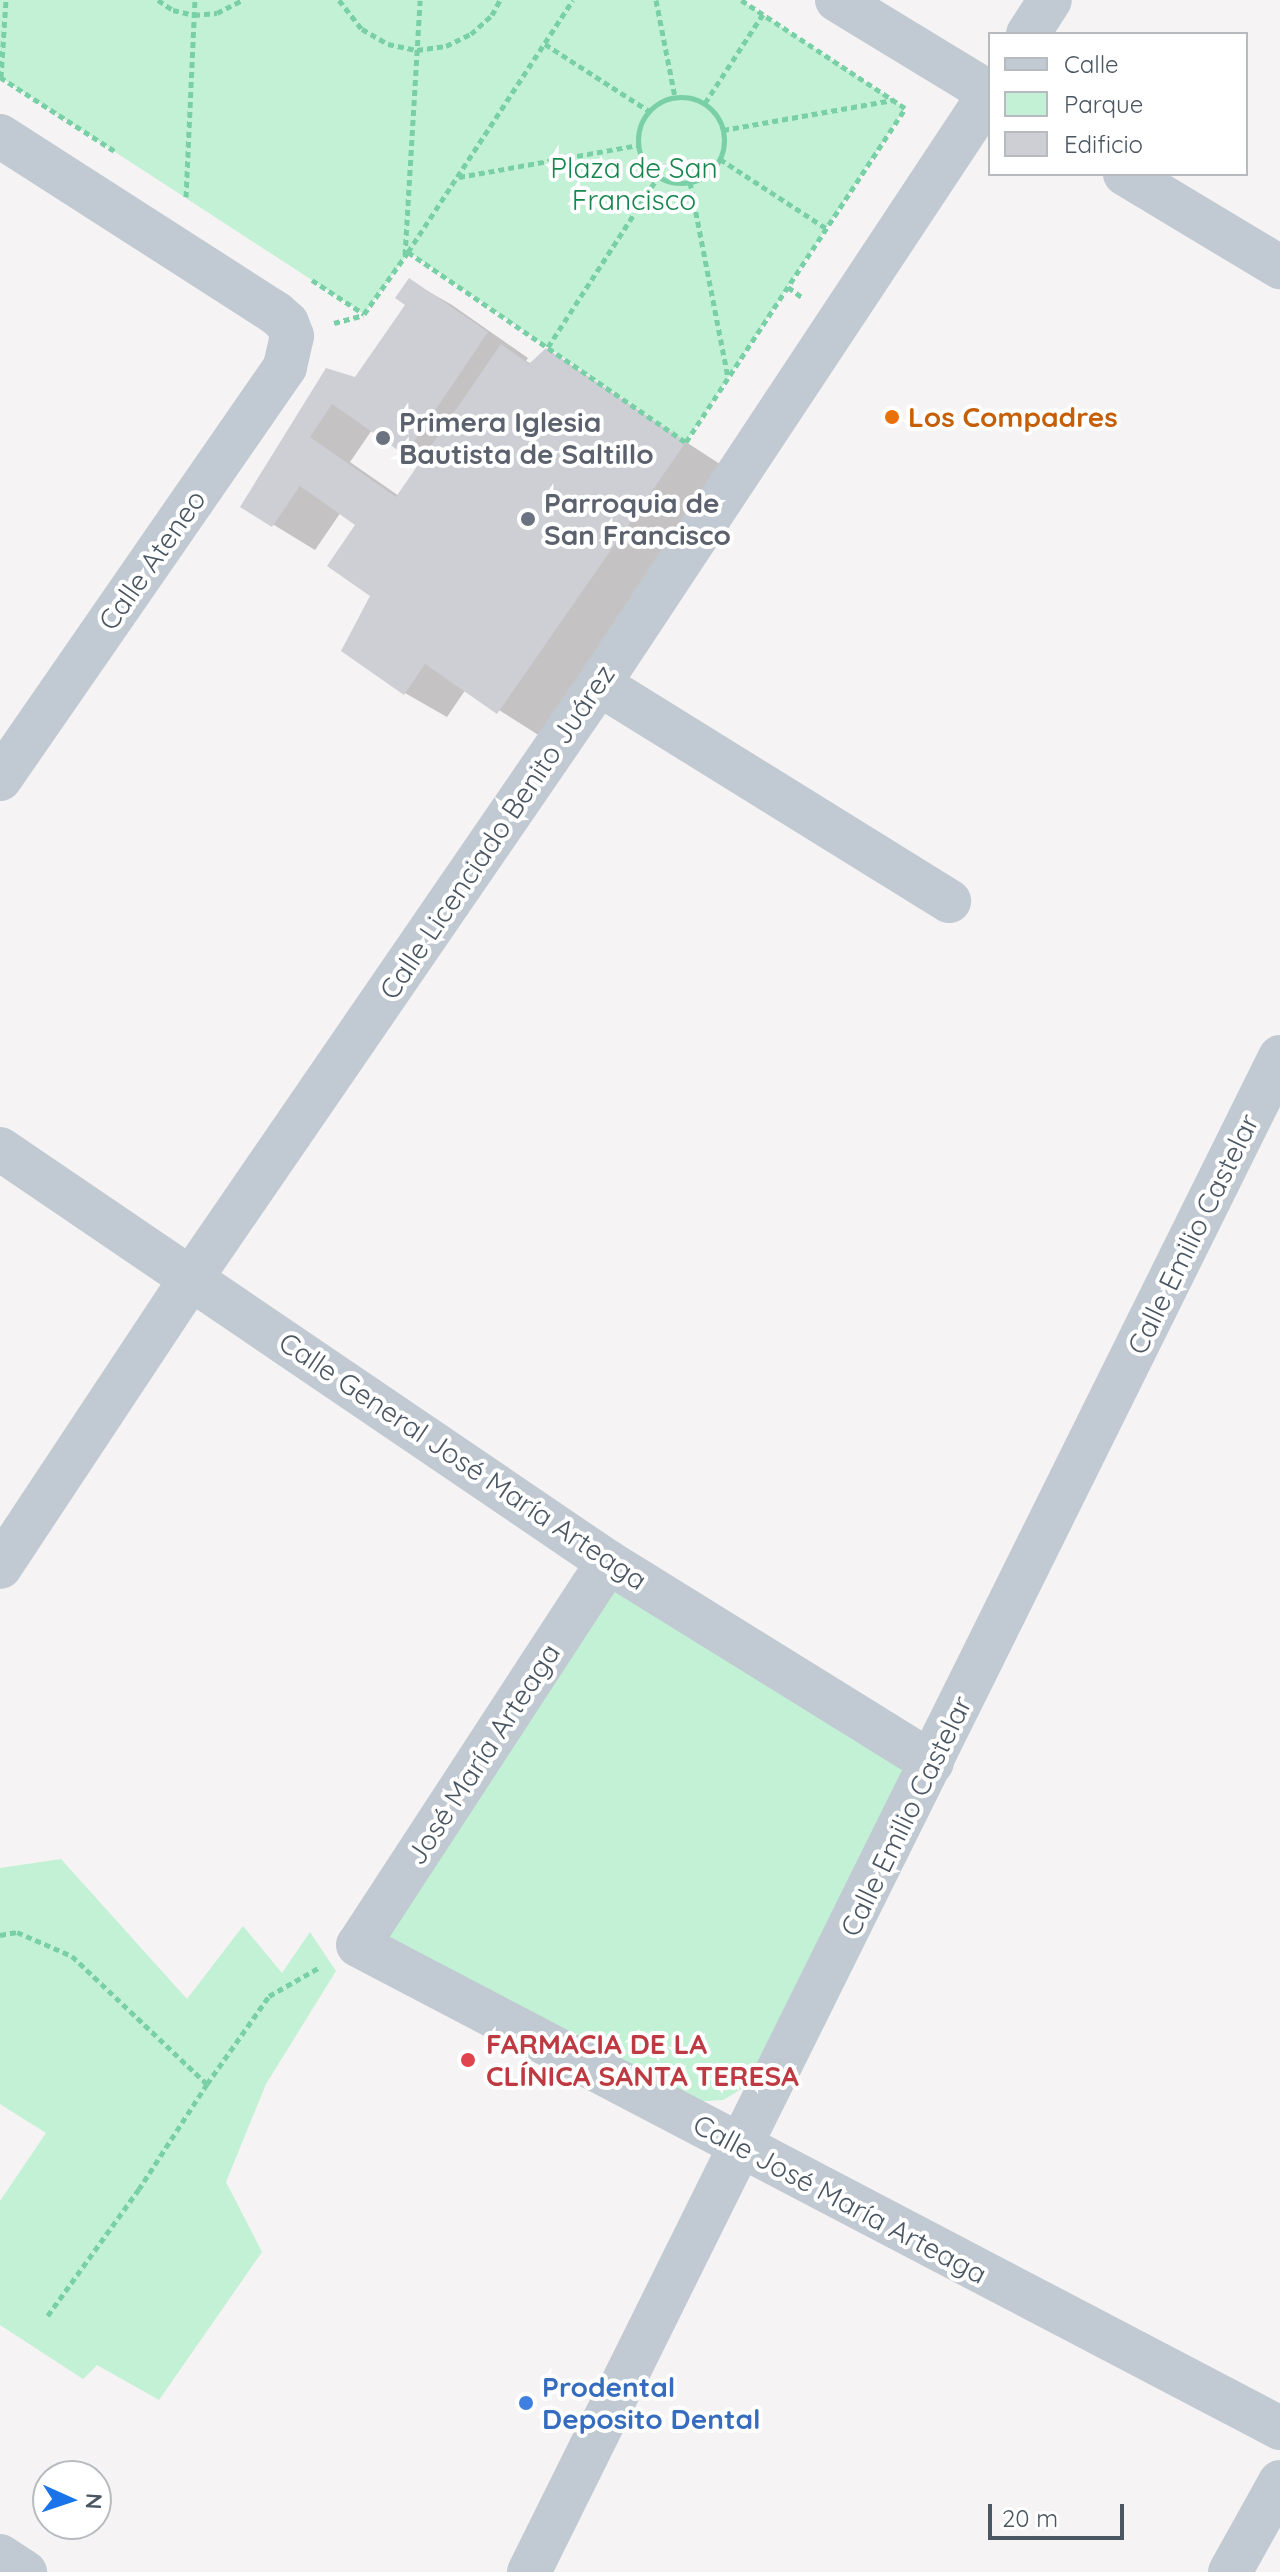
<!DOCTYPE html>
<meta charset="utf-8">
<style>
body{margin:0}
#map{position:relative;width:1280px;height:2572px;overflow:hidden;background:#f5f3f3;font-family:Quicksand,sans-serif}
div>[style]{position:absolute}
.green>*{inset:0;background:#c3f1d5}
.shadow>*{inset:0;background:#0003}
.building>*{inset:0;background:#cdcfd5}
.path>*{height:5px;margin-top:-2.5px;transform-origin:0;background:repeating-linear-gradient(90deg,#7ad0a6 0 6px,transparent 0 10px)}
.path>.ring{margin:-2.5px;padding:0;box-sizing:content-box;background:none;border:5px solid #7ad0a6;border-radius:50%}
.minor>*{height:44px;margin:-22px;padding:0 22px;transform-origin:22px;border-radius:22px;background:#c1cad2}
.dots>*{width:22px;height:22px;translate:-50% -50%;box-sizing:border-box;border:4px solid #fff;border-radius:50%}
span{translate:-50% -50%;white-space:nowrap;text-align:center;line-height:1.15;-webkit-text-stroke:8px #fff;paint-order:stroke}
.park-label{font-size:28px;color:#17864f}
.food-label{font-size:28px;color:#c56008;font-weight:700}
.left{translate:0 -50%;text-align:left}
.worship-label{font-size:28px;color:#5b616d;font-weight:700}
.street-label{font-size:28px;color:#4a5661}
.health-label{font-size:28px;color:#be3a42;font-weight:700}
.shop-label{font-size:28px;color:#366cbe;font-weight:700}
.legend{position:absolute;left:988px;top:32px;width:260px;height:144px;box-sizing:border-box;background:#fff;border:2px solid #b7bbc0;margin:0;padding:10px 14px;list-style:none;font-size:24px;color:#4a5661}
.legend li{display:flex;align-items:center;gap:16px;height:40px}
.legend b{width:40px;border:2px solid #b7bbc0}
.north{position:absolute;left:32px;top:2460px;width:80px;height:80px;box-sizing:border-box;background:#fff;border:2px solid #b7bbc0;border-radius:50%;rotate:93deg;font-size:22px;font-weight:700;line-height:32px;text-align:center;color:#4a5661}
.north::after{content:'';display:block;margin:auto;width:28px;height:36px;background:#1a73e8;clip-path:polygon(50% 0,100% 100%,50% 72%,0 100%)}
.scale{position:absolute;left:988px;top:2504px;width:136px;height:36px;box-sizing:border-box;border:4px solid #4a5661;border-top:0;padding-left:10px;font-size:24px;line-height:28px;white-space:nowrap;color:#4a5661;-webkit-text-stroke:6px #fff;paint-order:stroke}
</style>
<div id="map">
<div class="green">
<div style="clip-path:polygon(0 0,741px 0,905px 108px,686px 442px,409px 252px,364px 314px,0 77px)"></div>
<div style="clip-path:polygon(608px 1562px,932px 1763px,752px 2083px,723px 2100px,659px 2104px,358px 1945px)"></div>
<div style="clip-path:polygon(61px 1859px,187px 1999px,243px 1926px,282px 1973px,310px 1932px,336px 1971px,266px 2084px,226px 2182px,262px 2252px,159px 2400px,97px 2365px,83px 2379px,0 2325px,0 2201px,46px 2133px,0 2104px,0 1868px)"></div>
</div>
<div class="shadow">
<div style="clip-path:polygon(evenodd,410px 281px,452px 305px,528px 358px,526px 361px,532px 364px,546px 351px,726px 468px,540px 736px,466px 689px,447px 717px,405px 693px,373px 596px,358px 524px,341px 512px,315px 550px,243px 506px,327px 371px,356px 379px,408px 304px,410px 281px,372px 430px,422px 463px,399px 496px,350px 462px,372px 430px)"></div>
</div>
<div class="building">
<div style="clip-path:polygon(409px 278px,488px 332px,405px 455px,332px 404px,310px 437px,396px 497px,501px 344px,529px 364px,546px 348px,686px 442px,497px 714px,425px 664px,404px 695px,341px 651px,370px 596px,327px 566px,355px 525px,300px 486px,272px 527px,240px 507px,326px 368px,355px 377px,405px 305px,395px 298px)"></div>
</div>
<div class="path">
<div style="left:158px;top:0;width:18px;rotate:34deg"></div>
<div style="left:173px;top:10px;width:22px;rotate:13deg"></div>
<div style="left:194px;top:15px;width:23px;rotate:-5deg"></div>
<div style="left:217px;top:13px;width:28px;rotate:-27deg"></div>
<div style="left:339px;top:0;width:37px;rotate:52deg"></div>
<div style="left:362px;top:29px;width:30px;rotate:30deg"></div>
<div style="left:388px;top:44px;width:30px;rotate:12deg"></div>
<div style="left:417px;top:50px;width:29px;rotate:-8deg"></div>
<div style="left:446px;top:46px;width:28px;rotate:-26deg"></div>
<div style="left:471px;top:34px;width:28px;rotate:-42deg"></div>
<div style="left:492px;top:15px;width:17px;rotate:-62deg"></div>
<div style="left:656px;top:0;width:99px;rotate:78.9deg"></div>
<div style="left:545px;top:44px;width:124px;rotate:32.8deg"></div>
<div style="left:0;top:77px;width:138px;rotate:32.9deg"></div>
<div style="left:1px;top:77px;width:77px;rotate:-86.3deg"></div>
<div class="ring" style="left:638px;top:97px;width:81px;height:81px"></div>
<div style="left:705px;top:103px;width:106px;rotate:-56.9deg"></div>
<div style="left:723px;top:130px;width:174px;rotate:-10deg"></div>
<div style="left:720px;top:159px;width:126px;rotate:33.1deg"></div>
<div style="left:459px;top:177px;width:183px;rotate:-10.1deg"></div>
<div style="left:690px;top:182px;width:200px;rotate:79deg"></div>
<div style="left:186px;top:197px;width:197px;rotate:-87.4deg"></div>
<div style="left:408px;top:252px;width:301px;rotate:-56.8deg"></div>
<div style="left:405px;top:255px;width:255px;rotate:-86.6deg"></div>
<div style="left:312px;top:280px;width:62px;rotate:33.2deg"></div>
<div style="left:364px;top:314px;width:76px;rotate:-54.6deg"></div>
<div style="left:408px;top:252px;width:337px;rotate:34.4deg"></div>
<div style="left:686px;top:442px;width:399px;rotate:-56.7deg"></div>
<div style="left:905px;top:108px;width:196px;rotate:-146.6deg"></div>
<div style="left:788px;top:287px;width:19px;rotate:36deg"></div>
<div style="left:334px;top:323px;width:30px;rotate:-15deg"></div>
<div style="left:548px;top:347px;width:202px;rotate:-57.1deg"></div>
<div style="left:0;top:1935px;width:17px;rotate:-10deg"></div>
<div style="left:17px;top:1932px;width:60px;rotate:23.6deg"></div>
<div style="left:72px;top:1956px;width:186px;rotate:43.5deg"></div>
<div style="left:207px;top:2084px;width:125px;rotate:122.9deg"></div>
<div style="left:139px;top:2189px;width:159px;rotate:125.8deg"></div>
<div style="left:207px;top:2084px;width:108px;rotate:-54.8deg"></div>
<div style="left:269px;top:1996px;width:59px;rotate:-29.6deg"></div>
</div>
<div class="minor">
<div style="left:837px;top:0;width:179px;rotate:31.3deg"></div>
<div style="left:1028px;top:34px;width:40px;rotate:-57.1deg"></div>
<div style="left:0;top:136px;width:329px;rotate:32.7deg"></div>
<div style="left:277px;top:314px;width:13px;rotate:42deg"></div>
<div style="left:287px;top:323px;width:14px;rotate:69deg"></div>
<div style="left:292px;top:336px;width:32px;rotate:103deg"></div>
<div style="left:285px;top:367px;width:501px;rotate:124.67deg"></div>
<div style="left:1125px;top:174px;width:181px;rotate:31deg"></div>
<div style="left:599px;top:684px;width:412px;rotate:31.8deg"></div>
<div style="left:0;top:1149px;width:735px;rotate:34.19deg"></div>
<div style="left:608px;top:1562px;width:381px;rotate:31.8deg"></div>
<div style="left:608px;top:1562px;width:457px;rotate:123.1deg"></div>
<div style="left:358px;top:1945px;width:1041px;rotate:27.65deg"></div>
<div style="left:0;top:1567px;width:348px;rotate:-56.5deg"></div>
<div style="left:192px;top:1277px;width:719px;rotate:-55.54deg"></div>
<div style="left:599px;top:684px;width:709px;rotate:-56.51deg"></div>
<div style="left:0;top:2556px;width:30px;rotate:33deg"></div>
<div style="left:529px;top:2572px;width:1691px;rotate:-63.63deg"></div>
<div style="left:1230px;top:2572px;width:103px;rotate:-60.9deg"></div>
</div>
<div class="dots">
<div style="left:892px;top:417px;background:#e8710a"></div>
<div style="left:383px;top:438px;background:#6b7280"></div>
<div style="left:528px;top:519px;background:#6b7280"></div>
<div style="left:468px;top:2060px;background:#e0444e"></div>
<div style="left:526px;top:2403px;background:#3f7fe0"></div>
</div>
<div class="park-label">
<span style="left:634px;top:184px">Plaza de San<br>Francisco</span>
</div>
<div class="food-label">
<span class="left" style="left:908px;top:417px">Los Compadres</span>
</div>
<div class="worship-label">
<span class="left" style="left:399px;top:438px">Primera Iglesia<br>Bautista de Saltillo</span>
<span class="left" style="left:544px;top:519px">Parroquia de<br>San Francisco</span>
</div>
<div class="street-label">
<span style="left:152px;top:560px;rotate:-55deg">Calle Ateneo</span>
<span style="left:497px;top:832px;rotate:-56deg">Calle Licenciado Benito Juárez</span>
<span style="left:1193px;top:1234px;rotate:-64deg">Calle Emilio Castelar</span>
<span style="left:463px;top:1461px;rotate:34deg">Calle General José María Arteaga</span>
<span style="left:483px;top:1754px;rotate:-57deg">José María Arteaga</span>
<span style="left:906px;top:1816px;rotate:-64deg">Calle Emilio Castelar</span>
<span style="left:840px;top:2199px;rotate:28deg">Calle José María Arteaga</span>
</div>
<div class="health-label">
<span class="left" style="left:486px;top:2060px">FARMACIA DE LA<br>CLÍNICA SANTA TERESA</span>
</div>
<div class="shop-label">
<span class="left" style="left:542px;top:2403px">Prodental<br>Deposito Dental</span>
</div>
<ul class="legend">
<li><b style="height:10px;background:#c1cad2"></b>Calle</li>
<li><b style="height:22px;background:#c3f1d5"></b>Parque</li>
<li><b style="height:22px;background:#cdcfd5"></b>Edificio</li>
</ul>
<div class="north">N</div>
<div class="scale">20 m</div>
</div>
